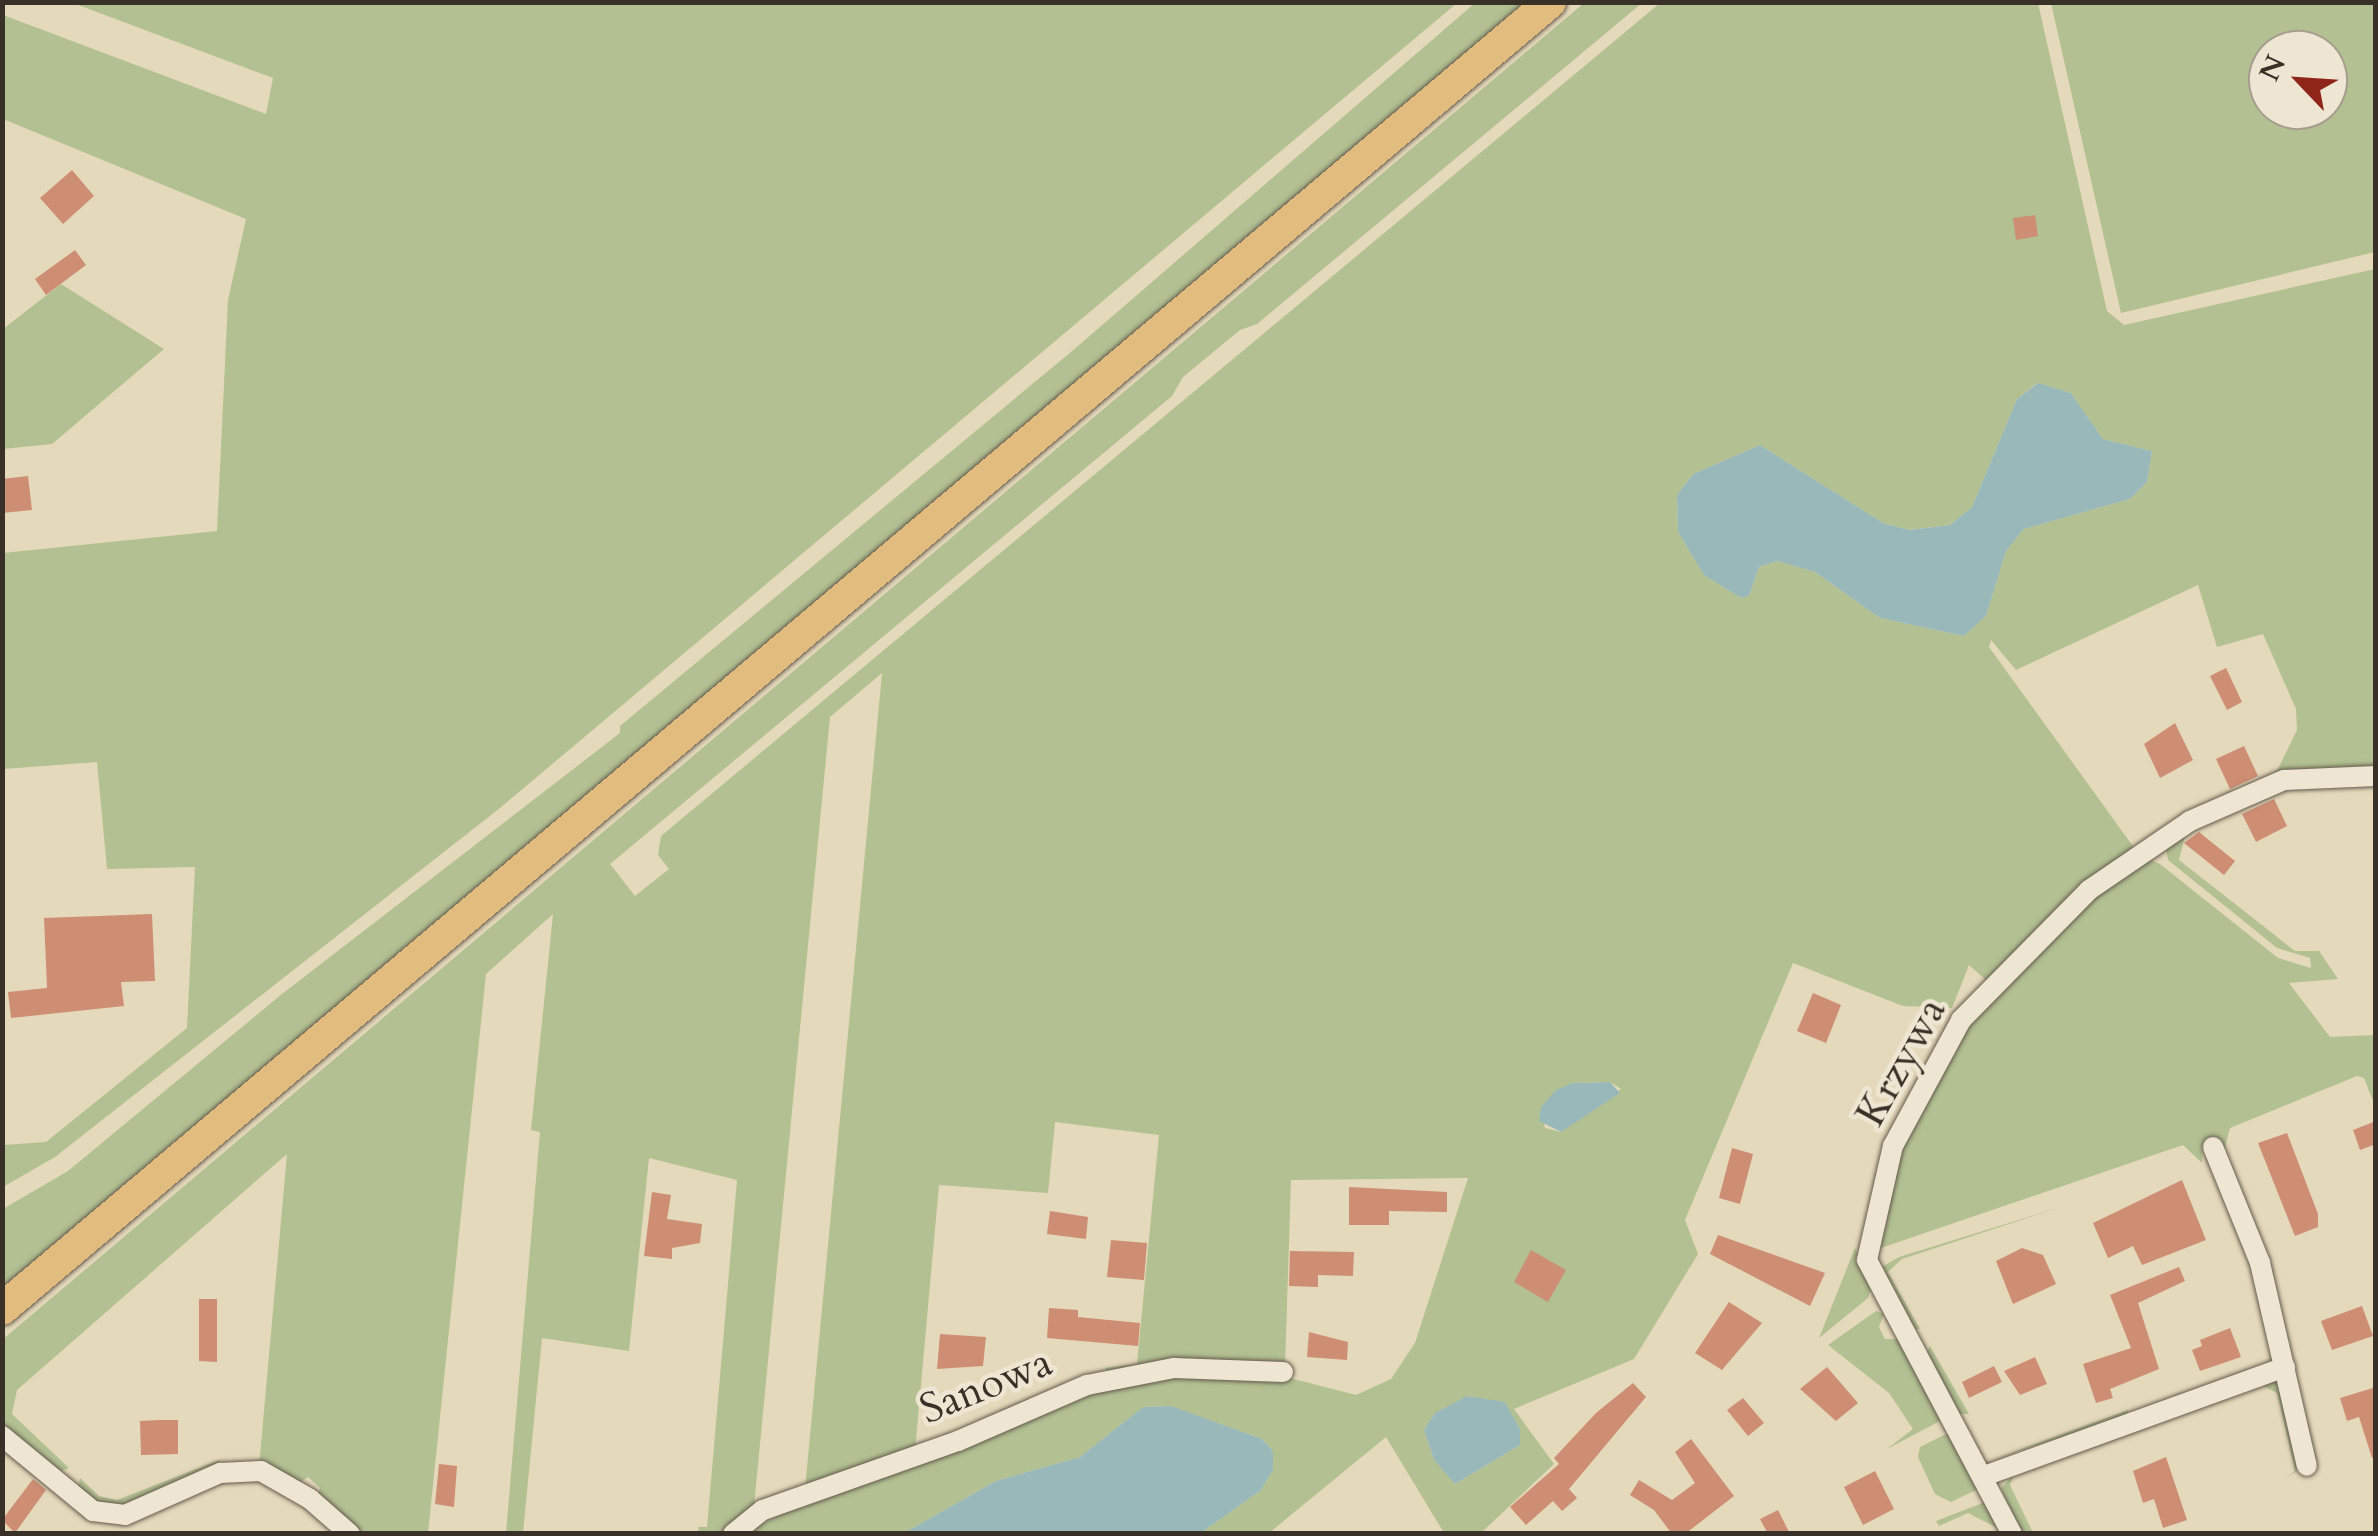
<!DOCTYPE html>
<style>
body{margin:0}
#map{position:relative;width:2378px;height:1536px;overflow:hidden;background:#e5d9bb;font-family:Cardo,serif}
div>[style]{position:absolute}
.green>*{inset:0;background:#b2c092}
.water>*{inset:0;background:#99b8b9}
.building>*{inset:0;background:#ce8e74}
.roads{filter:drop-shadow(0 0 2px #645a4c) drop-shadow(0 0 2px #645a4c)}
.street>*{height:20px;margin:-10px;padding:0 10px;transform-origin:10px;border-radius:10px;background:#eee6d3}
.primary>*{height:32px;margin:-16px;padding:0 16px;transform-origin:16px;border-radius:16px;background:#e2bc7e}
span{translate:-50% -50%;white-space:nowrap;text-align:center;line-height:1.15;-webkit-text-stroke:9px #eee6d3;paint-order:stroke}
.street-label{font-size:42px;color:#393027}
.frame{position:absolute;inset:0;border:5px solid #393027;pointer-events:none}
.north{position:absolute;left:2248px;top:30px;width:100px;height:100px;box-sizing:border-box;background:#eee6d3;border:2px solid #a69d8e;border-radius:50%;rotate:295deg;font-size:28px;font-weight:700;line-height:40px;text-align:center;color:#393027}
.north::after{content:'';display:block;margin:auto;width:35px;height:45px;background:#8f2418;clip-path:polygon(50% 0,100% 100%,50% 72%,0 100%)}
</style>
<div id="map">
<div class="green">
<div style="clip-path:polygon(73px 3px,1457px 3px,500px 808px,55px 1157px,3px 1187px,3px 1145px,46px 1142px,187px 1028px,195px 867px,107px 869px,97px 762px,3px 769px,3px 553px,217px 531px,228px 300px,246px 219px,3px 119px,3px 15px,266px 114px,273px 78px)"></div>
<div style="clip-path:polygon(1475px 3px,1527px 3px,3px 1287px,3px 1209px,68px 1171px,282px 994px,620px 733px,620px 726px,1071px 352px)"></div>
<div style="clip-path:polygon(evenodd,1584px 3px,1642px 3px,1257px 324px,1240px 330px,1183px 377px,1172px 396px,610px 864px,635px 896px,669px 869px,658px 855px,661px 836px,1660px 3px,2038px 3px,2107px 311px,2124px 325px,2375px 269px,2375px 769px,2276px 778px,2226px 800px,2275px 775px,2297px 730px,2296px 709px,2263px 634px,2217px 647px,2198px 585px,2016px 670px,1991px 640px,1989px 647px,2135px 849px,1987px 981px,1969px 965px,1952px 1008px,1903px 1006px,1793px 963px,1685px 1220px,1698px 1254px,1634px 1359px,1514px 1409px,1554px 1464px,1481px 1533px,1444px 1533px,1386px 1437px,1269px 1533px,1201px 1533px,1261px 1490px,1273px 1470px,1273px 1451px,1262px 1439px,1170px 1406px,1143px 1407px,1080px 1457px,996px 1481px,904px 1533px,743px 1533px,823px 1494px,1083px 1393px,1139px 1378px,1189px 1372px,1282px 1376px,1356px 1395px,1391px 1379px,1415px 1343px,1468px 1178px,1291px 1180px,1285px 1367px,1209px 1359px,1109px 1374px,1105px 1368px,1137px 1364px,1159px 1135px,1055px 1122px,1048px 1193px,939px 1185px,915px 1451px,1029px 1398px,1028px 1405px,967px 1433px,805px 1489px,882px 673px,830px 717px,754px 1506px,727px 1533px,699px 1533px,698px 1527px,707px 1527px,737px 1180px,649px 1158px,629px 1351px,542px 1338px,523px 1533px,506px 1533px,540px 1132px,531px 1130px,553px 914px,486px 974px,428px 1533px,359px 1533px,317px 1497px,320px 1488px,308px 1477px,298px 1484px,259px 1467px,287px 1154px,17px 1390px,12px 1414px,69px 1468px,53px 1475px,3px 1423px,2px 1340px,1584px 3px,2037px 383px,2071px 393px,2103px 439px,2152px 451px,2147px 482px,2130px 499px,2024px 529px,2006px 551px,1986px 616px,1964px 636px,1880px 618px,1815px 572px,1777px 561px,1759px 567px,1749px 596px,1741px 598px,1704px 575px,1678px 532px,1677px 495px,1693px 474px,1760px 445px,1883px 523px,1909px 530px,1950px 525px,1972px 507px,2017px 399px,2037px 383px,1584px 3px,1572px 1083px,1610px 1082px,1621px 1089px,1561px 1132px,1545px 1128px,1541px 1107px,1572px 1083px,1584px 3px,1468px 1396px,1505px 1403px,1520px 1429px,1520px 1445px,1455px 1484px,1434px 1460px,1424px 1430px,1435px 1413px,1468px 1396px)"></div>
<div style="clip-path:polygon(evenodd,2051px 3px,2375px 3px,2375px 252px,2121px 313px,2051px 3px,2268px 50px,2328px 50px,2328px 110px,2268px 110px,2268px 50px)"></div>
<div style="clip-path:polygon(61px 284px,164px 349px,52px 444px,3px 449px,3px 329px)"></div>
<div style="clip-path:polygon(2375px 779px,2277px 788px,2186px 832px,2179px 860px,2295px 951px,2319px 951px,2338px 979px,2289px 983px,2330px 1037px,2375px 1035px,2375px 1106px,2364px 1078px,2357px 1076px,2230px 1128px,2225px 1147px,2213px 1141px,2203px 1145px,2202px 1163px,2183px 1145px,1875px 1250px,1884px 1193px,1914px 1114px,1965px 1020px,2011px 970px,2141px 856px,2160px 864px,2278px 958px,2311px 968px,2310px 958px,2277px 948px,2168px 860px,2166px 849px,2186px 829px,2276px 787px)"></div>
<div style="clip-path:polygon(2064px 1206px,1902px 1259px,1888px 1272px,1920px 1329px,1909px 1329px,1878px 1269px,1899px 1257px)"></div>
<div style="clip-path:polygon(1855px 1248px,1871px 1289px,1868px 1298px,1819px 1338px)"></div>
<div style="clip-path:polygon(1876px 1311px,1884px 1314px,1879px 1327px,1885px 1339px,1901px 1339px,1942px 1412px,1940px 1421px,1887px 1449px,1913px 1429px,1889px 1393px,1828px 1345px)"></div>
<div style="clip-path:polygon(1930px 1346px,1969px 1414px,1959px 1414px,1925px 1356px)"></div>
<div style="clip-path:polygon(2273px 1379px,2282px 1383px,2303px 1467px,2283px 1480px,2295px 1471px,2277px 1393px,2257px 1383px)"></div>
<div style="clip-path:polygon(2128px 1410px,2128px 1415px,1994px 1459px)"></div>
<div style="clip-path:polygon(1946px 1434px,1957px 1436px,1978px 1489px,1951px 1502px,1935px 1494px,1918px 1457px,1920px 1447px)"></div>
<div style="clip-path:polygon(219px 1460px,221px 1467px,115px 1508px,77px 1495px,80px 1478px,99px 1496px,117px 1500px)"></div>
<div style="clip-path:polygon(2014px 1474px,2010px 1485px,2033px 1533px,2021px 1533px,2001px 1488px)"></div>
<div style="clip-path:polygon(1985px 1502px,2007px 1533px,1968px 1513px,1939px 1526px,1936px 1521px)"></div>
</div>
<div class="water">
<div style="clip-path:polygon(2038px 383px,2071px 393px,2103px 439px,2152px 451px,2147px 482px,2130px 499px,2024px 529px,2006px 551px,1986px 616px,1964px 636px,1880px 618px,1815px 572px,1777px 561px,1759px 567px,1749px 596px,1741px 598px,1704px 575px,1678px 532px,1677px 495px,1693px 474px,1760px 445px,1883px 523px,1909px 530px,1950px 525px,1972px 507px,2017px 399px)"></div>
<div style="clip-path:polygon(1610px 1082px,1620px 1093px,1561px 1132px,1539px 1121px,1541px 1107px,1556px 1090px,1573px 1083px)"></div>
<div style="clip-path:polygon(1467px 1396px,1505px 1402px,1520px 1429px,1520px 1445px,1455px 1484px,1434px 1460px,1424px 1430px,1435px 1413px)"></div>
<div style="clip-path:polygon(1171px 1406px,1262px 1439px,1273px 1451px,1273px 1470px,1261px 1490px,1201px 1533px,904px 1533px,996px 1481px,1080px 1457px,1143px 1407px)"></div>
</div>
<div class="building">
<div style="clip-path:polygon(72px 170px,94px 196px,63px 224px,40px 198px)"></div>
<div style="clip-path:polygon(2035px 215px,2038px 236px,2016px 240px,2013px 218px)"></div>
<div style="clip-path:polygon(75px 250px,86px 265px,46px 295px,35px 279px)"></div>
<div style="clip-path:polygon(28px 476px,32px 510px,2px 513px,2px 479px)"></div>
<div style="clip-path:polygon(2226px 668px,2242px 702px,2227px 710px,2210px 676px)"></div>
<div style="clip-path:polygon(2175px 723px,2193px 760px,2160px 778px,2144px 744px)"></div>
<div style="clip-path:polygon(2244px 746px,2258px 776px,2230px 789px,2216px 759px)"></div>
<div style="clip-path:polygon(2274px 799px,2287px 826px,2256px 842px,2242px 814px)"></div>
<div style="clip-path:polygon(2199px 832px,2235px 861px,2224px 875px,2184px 843px)"></div>
<div style="clip-path:polygon(152px 914px,155px 981px,121px 982px,124px 1006px,11px 1018px,8px 992px,47px 988px,44px 918px)"></div>
<div style="clip-path:polygon(1813px 993px,1841px 1005px,1826px 1043px,1797px 1031px)"></div>
<div style="clip-path:polygon(2376px 1121px,2376px 1144px,2360px 1150px,2353px 1130px)"></div>
<div style="clip-path:polygon(2287px 1133px,2318px 1214px,2318px 1227px,2295px 1236px,2258px 1143px)"></div>
<div style="clip-path:polygon(1732px 1148px,1753px 1154px,1740px 1204px,1719px 1198px)"></div>
<div style="clip-path:polygon(2182px 1180px,2206px 1240px,2142px 1265px,2133px 1246px,2108px 1258px,2093px 1223px)"></div>
<div style="clip-path:polygon(1349px 1187px,1447px 1192px,1447px 1212px,1389px 1211px,1389px 1225px,1349px 1225px)"></div>
<div style="clip-path:polygon(652px 1192px,671px 1195px,667px 1219px,702px 1224px,700px 1243px,672px 1248px,672px 1259px,644px 1256px)"></div>
<div style="clip-path:polygon(1050px 1211px,1088px 1217px,1086px 1239px,1047px 1234px)"></div>
<div style="clip-path:polygon(1718px 1235px,1825px 1273px,1810px 1306px,1710px 1254px)"></div>
<div style="clip-path:polygon(1111px 1240px,1147px 1243px,1144px 1280px,1107px 1277px)"></div>
<div style="clip-path:polygon(2022px 1248px,2043px 1255px,2056px 1284px,2013px 1304px,1996px 1261px)"></div>
<div style="clip-path:polygon(1531px 1250px,1566px 1270px,1548px 1302px,1514px 1282px)"></div>
<div style="clip-path:polygon(1290px 1251px,1354px 1252px,1353px 1276px,1318px 1275px,1318px 1287px,1289px 1286px)"></div>
<div style="clip-path:polygon(2179px 1267px,2185px 1281px,2138px 1303px,2159px 1369px,2110px 1389px,2113px 1398px,2096px 1403px,2083px 1364px,2131px 1348px,2110px 1295px)"></div>
<div style="clip-path:polygon(199px 1299px,217px 1299px,217px 1362px,199px 1361px)"></div>
<div style="clip-path:polygon(1729px 1302px,1762px 1323px,1722px 1370px,1695px 1353px)"></div>
<div style="clip-path:polygon(2362px 1306px,2373px 1336px,2332px 1350px,2321px 1321px)"></div>
<div style="clip-path:polygon(1049px 1308px,1078px 1310px,1078px 1317px,1140px 1323px,1138px 1346px,1047px 1338px)"></div>
<div style="clip-path:polygon(2230px 1328px,2241px 1357px,2200px 1371px,2192px 1350px,2202px 1346px,2200px 1340px)"></div>
<div style="clip-path:polygon(1309px 1332px,1348px 1342px,1347px 1360px,1307px 1357px)"></div>
<div style="clip-path:polygon(940px 1334px,986px 1337px,983px 1366px,937px 1369px)"></div>
<div style="clip-path:polygon(2035px 1357px,2047px 1384px,2020px 1395px,2004px 1371px)"></div>
<div style="clip-path:polygon(1994px 1366px,2002px 1382px,1969px 1398px,1962px 1382px)"></div>
<div style="clip-path:polygon(1827px 1367px,1858px 1403px,1836px 1421px,1800px 1389px)"></div>
<div style="clip-path:polygon(1633px 1383px,1646px 1397px,1569px 1489px,1577px 1498px,1562px 1511px,1553px 1501px,1526px 1525px,1510px 1507px,1559px 1464px,1554px 1458px,1596px 1413px)"></div>
<div style="clip-path:polygon(2376px 1387px,2376px 1457px,2372px 1458px,2359px 1417px,2347px 1421px,2340px 1398px)"></div>
<div style="clip-path:polygon(1743px 1398px,1764px 1423px,1748px 1436px,1727px 1410px)"></div>
<div style="clip-path:polygon(159px 1420px,178px 1420px,178px 1454px,141px 1455px,140px 1421px)"></div>
<div style="clip-path:polygon(1691px 1439px,1734px 1496px,1685px 1534px,1672px 1534px,1654px 1510px,1630px 1495px,1639px 1480px,1672px 1500px,1695px 1483px,1675px 1452px)"></div>
<div style="clip-path:polygon(2166px 1457px,2187px 1520px,2163px 1528px,2154px 1499px,2143px 1503px,2133px 1471px)"></div>
<div style="clip-path:polygon(439px 1464px,457px 1466px,454px 1507px,435px 1504px)"></div>
<div style="clip-path:polygon(1875px 1471px,1894px 1509px,1863px 1525px,1844px 1487px)"></div>
<div style="clip-path:polygon(33px 1479px,46px 1490px,15px 1533px,2px 1520px)"></div>
<div style="clip-path:polygon(1778px 1510px,1790px 1534px,1768px 1534px,1760px 1519px)"></div>
</div>
<div class="roads">
<div class="street">
<div style="left:2213px;top:1147px;width:125px;rotate:67.9deg"></div>
<div style="left:2260px;top:1263px;width:208px;rotate:77deg"></div>
<div style="left:2px;top:1436px;width:118px;rotate:39.5deg"></div>
<div style="left:93px;top:1511px;width:32px;rotate:7deg"></div>
<div style="left:125px;top:1515px;width:104px;rotate:-23.9deg"></div>
<div style="left:220px;top:1473px;width:41px;rotate:-2.8deg"></div>
<div style="left:261px;top:1471px;width:56px;rotate:29.7deg"></div>
<div style="left:310px;top:1499px;width:53px;rotate:41.2deg"></div>
<div style="left:1987px;top:1475px;width:317px;rotate:-19.9deg"></div>
<div style="left:733px;top:1534px;width:38px;rotate:-39deg"></div>
<div style="left:763px;top:1510px;width:207px;rotate:-19.5deg"></div>
<div style="left:958px;top:1441px;width:141px;rotate:-23.5deg"></div>
<div style="left:1087px;top:1385px;width:89px;rotate:-11.1deg"></div>
<div style="left:1174px;top:1368px;width:109px;rotate:2.1deg"></div>
<div style="left:2012px;top:1534px;width:310px;rotate:-117.9deg"></div>
<div style="left:1867px;top:1260px;width:117px;rotate:-77.2deg"></div>
<div style="left:1893px;top:1146px;width:143px;rotate:-61.6deg"></div>
<div style="left:1961px;top:1020px;width:182px;rotate:-45.4deg"></div>
<div style="left:2089px;top:890px;width:122px;rotate:-34.3deg"></div>
<div style="left:2190px;top:821px;width:103px;rotate:-23.6deg"></div>
<div style="left:2284px;top:780px;width:92px;rotate:-2.5deg"></div>
</div>
<div class="primary">
<div style="left:2px;top:1309px;width:2026px;rotate:-40.17deg"></div>
</div>
</div>
<div class="street-label">
<span style="left:1901px;top:1062px;rotate:-61deg">Krzywa</span>
<span style="left:986px;top:1386px;rotate:-22deg">Sanowa</span>
</div>
<div class="frame"></div>
<div class="north">N</div>
</div>
